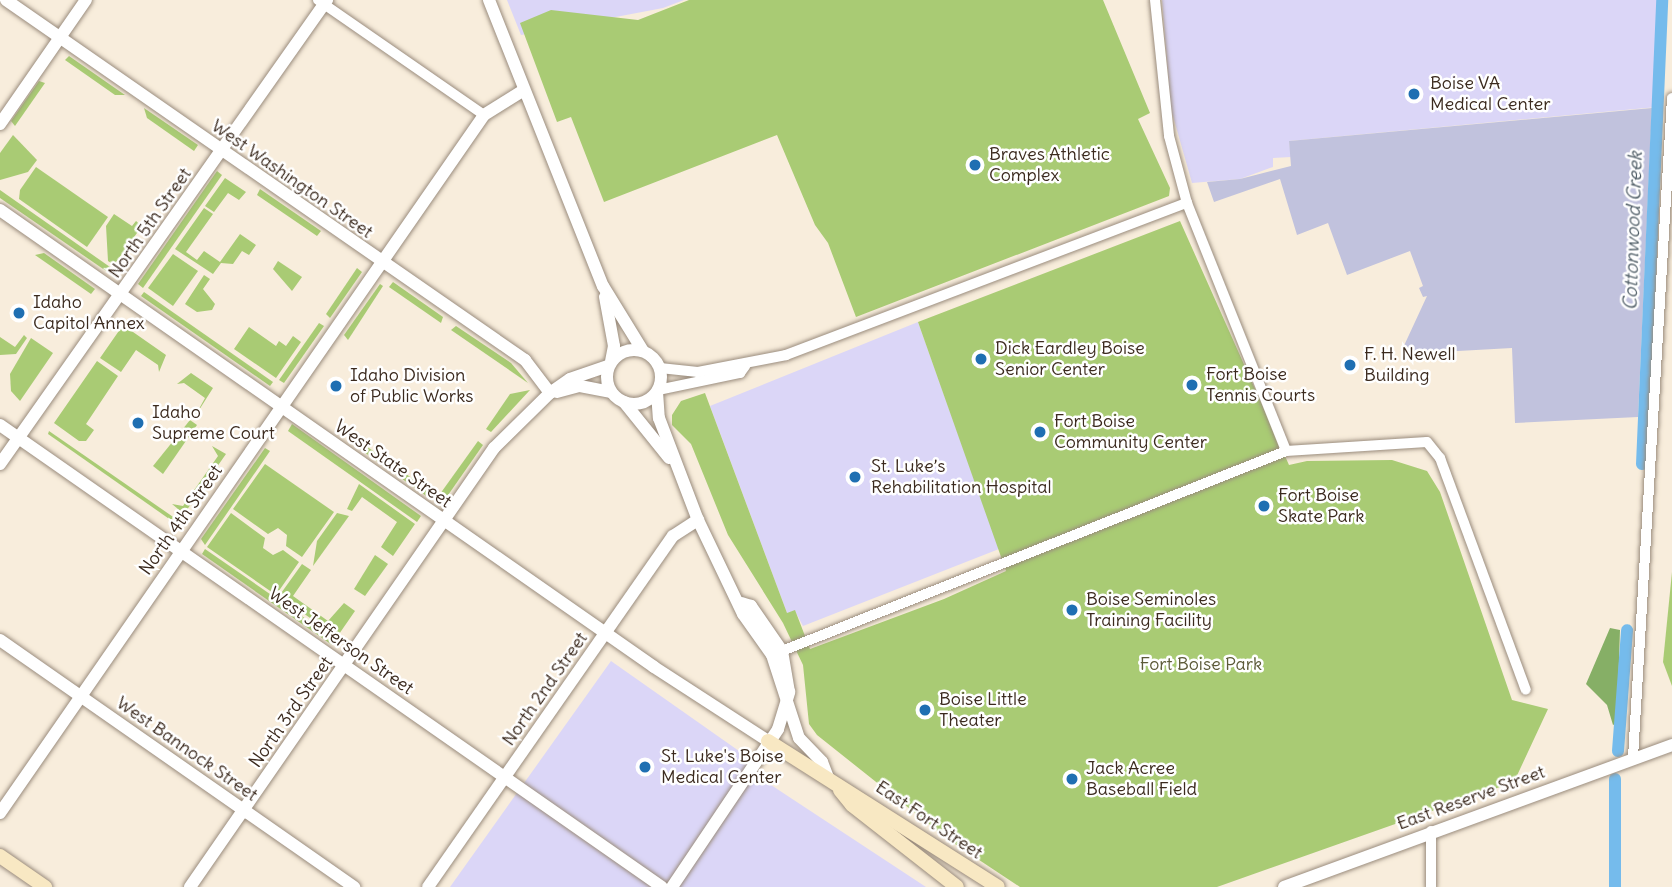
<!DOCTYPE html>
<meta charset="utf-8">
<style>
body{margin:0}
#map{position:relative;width:1672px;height:887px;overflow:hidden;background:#f8eddc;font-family:Delius,sans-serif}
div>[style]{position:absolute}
.built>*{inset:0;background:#dbd6f7}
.industrial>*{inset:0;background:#c1c2dd}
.green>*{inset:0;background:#a9cb74}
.forest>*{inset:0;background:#86af66}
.canal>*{height:12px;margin:-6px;padding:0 6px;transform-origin:6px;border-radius:6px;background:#75bbec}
.roads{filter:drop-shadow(0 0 2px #9a8c7d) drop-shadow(0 0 2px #9a8c7d)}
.minor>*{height:10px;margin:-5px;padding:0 5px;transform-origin:5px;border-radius:5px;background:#fff}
.tertiary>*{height:12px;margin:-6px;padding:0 6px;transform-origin:6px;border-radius:6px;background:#fff}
.tertiary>.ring{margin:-6px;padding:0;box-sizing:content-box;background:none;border:12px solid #fff;border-radius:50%}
.secondary>*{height:14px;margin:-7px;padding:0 7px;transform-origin:7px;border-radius:7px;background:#f8e8c3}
.dots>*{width:19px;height:19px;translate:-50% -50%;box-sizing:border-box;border:4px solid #fff;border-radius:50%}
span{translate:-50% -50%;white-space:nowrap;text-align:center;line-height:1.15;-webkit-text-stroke:5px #fff;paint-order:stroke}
.poi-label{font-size:18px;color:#3b2a1e}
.left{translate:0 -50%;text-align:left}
.street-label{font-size:18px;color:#3b2a1e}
.park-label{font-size:18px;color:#5c5a38}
.water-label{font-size:19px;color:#4f5d66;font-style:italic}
</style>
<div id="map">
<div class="built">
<div style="clip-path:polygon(507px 0,684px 0,663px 8px,521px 35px)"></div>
<div style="clip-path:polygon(1162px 0,1663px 0,1657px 107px,1289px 141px,1291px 157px,1273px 158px,1273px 167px,1240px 179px,1192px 183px,1171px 109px)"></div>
<div style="clip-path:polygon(918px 322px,999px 549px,803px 626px,795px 611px,787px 613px,710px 406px)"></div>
<div style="clip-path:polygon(611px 661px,739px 751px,768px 783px,926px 887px,450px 887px)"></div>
</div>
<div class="industrial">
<div style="clip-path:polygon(1652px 108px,1638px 417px,1515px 423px,1512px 348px,1404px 354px,1402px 350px,1427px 296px,1423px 297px,1419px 288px,1423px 286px,1410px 251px,1347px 275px,1328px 223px,1297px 235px,1280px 179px,1214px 202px,1207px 182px,1240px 179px,1291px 166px,1289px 141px)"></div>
</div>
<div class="green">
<div style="clip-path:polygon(689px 0,1103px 0,1150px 113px,1138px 119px,1170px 188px,1169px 196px,856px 317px,828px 243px,815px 225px,777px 135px,604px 202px,571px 117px,557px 122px,520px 23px,551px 10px,638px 20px)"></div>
<div style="clip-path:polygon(69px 56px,125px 95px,115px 95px,65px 60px)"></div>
<div style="clip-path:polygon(39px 81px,45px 83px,15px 126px,11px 121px)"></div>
<div style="clip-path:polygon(144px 108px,198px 145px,194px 151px,147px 118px)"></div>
<div style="clip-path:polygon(13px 135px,37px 160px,28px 172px,0 180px,0 153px)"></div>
<div style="clip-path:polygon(36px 167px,108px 217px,87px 247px,19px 199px,20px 190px)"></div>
<div style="clip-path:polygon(217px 171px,222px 175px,143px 288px,138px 284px)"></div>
<div style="clip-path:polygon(225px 178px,246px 192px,239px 200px,228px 193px,214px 212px,205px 206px)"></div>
<div style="clip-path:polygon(260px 189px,321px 231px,317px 236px,257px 195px)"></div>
<div style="clip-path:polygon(0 190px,110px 267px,109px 273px,0 198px)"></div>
<div style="clip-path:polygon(204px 208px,213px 214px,186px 252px,197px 260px,204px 251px,220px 262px,240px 234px,256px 245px,249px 255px,242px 251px,233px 264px,221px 263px,213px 274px,175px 249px)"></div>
<div style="clip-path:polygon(114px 214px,132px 226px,136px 221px,142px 226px,114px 265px,108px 261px,106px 226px)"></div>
<div style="clip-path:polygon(1180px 221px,1289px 465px,1307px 461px,1392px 460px,1427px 471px,1440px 492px,1512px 700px,1548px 709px,1514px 782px,1217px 887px,1020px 887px,949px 840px,817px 735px,809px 724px,803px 665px,783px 623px,728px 535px,691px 444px,672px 425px,672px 415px,681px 401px,705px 393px,787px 613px,795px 610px,810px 649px,944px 599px,1006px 571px,918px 322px)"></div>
<div style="clip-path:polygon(44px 253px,95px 289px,91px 294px,35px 255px)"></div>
<div style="clip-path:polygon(173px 254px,198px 271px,173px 306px,148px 288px)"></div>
<div style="clip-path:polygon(278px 261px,302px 277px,292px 291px,273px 269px)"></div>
<div style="clip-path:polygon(357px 268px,362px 272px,330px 318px,326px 314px)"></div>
<div style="clip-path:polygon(204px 275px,210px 279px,203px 289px,215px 304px,212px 310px,197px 312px,185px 304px)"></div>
<div style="clip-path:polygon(393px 282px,443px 317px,441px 323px,389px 287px)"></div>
<div style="clip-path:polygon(380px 284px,383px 286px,348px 340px,344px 335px)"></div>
<div style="clip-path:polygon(144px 292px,273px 382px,270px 386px,141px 296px)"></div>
<div style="clip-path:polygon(319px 323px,324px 326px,284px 383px,279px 380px)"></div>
<div style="clip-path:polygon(123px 325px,166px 355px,159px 372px,158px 365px,136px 350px,121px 372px,100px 358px)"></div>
<div style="clip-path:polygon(456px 326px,511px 363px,528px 383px,451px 330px)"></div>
<div style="clip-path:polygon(249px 327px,276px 346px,279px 341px,286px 346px,293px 336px,301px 342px,276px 378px,234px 349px)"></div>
<div style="clip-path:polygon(24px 335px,27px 338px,16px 354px,0 355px,0 337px,15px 347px)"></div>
<div style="clip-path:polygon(31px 338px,53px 353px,20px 401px,11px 391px,10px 374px)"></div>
<div style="clip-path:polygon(97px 361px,118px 376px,86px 424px,94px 430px,86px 441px,79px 441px,54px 423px)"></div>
<div style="clip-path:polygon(191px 373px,213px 388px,194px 418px,205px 398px,184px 383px,177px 384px)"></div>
<div style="clip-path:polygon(530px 390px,491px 432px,486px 429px,510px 394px)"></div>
<div style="clip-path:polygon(190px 420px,197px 425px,163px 474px,153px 466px)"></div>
<div style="clip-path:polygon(292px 424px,421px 516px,417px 522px,288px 431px)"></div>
<div style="clip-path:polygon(49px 431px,179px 521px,175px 523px,48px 434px)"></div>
<div style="clip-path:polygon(349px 434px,436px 495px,432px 500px,347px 440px)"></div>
<div style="clip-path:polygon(478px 441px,483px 445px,446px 498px,440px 494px)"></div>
<div style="clip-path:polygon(212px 446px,226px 454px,184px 514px,172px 504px,183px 506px,218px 456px)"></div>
<div style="clip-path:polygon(265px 448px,270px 451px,205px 545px,201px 539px)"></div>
<div style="clip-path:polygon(265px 464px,334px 512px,302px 557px,286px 546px,287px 535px,278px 528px,268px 534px,233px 509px)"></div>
<div style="clip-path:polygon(359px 484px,415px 524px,393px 556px,381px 547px,397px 522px,362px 497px,352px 511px,347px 509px)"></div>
<div style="clip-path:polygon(231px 513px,265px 538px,263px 548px,273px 555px,283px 550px,299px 562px,276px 595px,207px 547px)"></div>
<div style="clip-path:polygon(337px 513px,349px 516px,313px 566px,317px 541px)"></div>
<div style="clip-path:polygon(205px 549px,335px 639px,332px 645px,202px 554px)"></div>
<div style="clip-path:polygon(375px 555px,388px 564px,365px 596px,354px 589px)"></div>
<div style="clip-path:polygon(302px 564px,311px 570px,293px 596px,328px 621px,344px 603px,355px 611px,337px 637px,279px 596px)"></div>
<div style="clip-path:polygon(1672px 572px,1672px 686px,1663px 662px)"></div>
</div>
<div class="forest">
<div style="clip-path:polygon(1610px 628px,1620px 630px,1617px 723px,1613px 725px,1607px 705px,1586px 684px)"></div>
</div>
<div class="canal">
<div style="left:1642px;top:464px;width:464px;rotate:-87.5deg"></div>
<div style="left:1618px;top:751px;width:121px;rotate:-85.7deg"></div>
<div style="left:1615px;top:779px;width:108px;rotate:90deg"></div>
</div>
<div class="roads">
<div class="minor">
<div style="left:318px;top:0;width:202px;rotate:34.7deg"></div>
<div style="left:1155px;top:0;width:137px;rotate:84.1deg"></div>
<div style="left:1169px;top:136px;width:69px;rotate:75deg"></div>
<div style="left:1187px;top:203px;width:267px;rotate:68.2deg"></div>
<div style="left:660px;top:368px;width:38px;rotate:6deg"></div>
<div style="left:698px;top:372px;width:90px;rotate:-10.9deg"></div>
<div style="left:786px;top:355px;width:429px;rotate:-20.8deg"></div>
<div style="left:658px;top:390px;width:84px;rotate:-11.7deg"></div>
<div style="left:740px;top:373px;width:9px;rotate:-54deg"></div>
<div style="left:782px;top:651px;width:542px;rotate:-21.64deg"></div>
<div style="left:1286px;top:451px;width:141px;rotate:-3.7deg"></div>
<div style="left:1427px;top:442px;width:21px;rotate:51deg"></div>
<div style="left:1440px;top:458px;width:247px;rotate:69.7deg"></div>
<div style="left:1633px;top:758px;width:661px;rotate:-86.62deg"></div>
<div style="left:1431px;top:831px;width:56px;rotate:90deg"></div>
</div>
<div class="tertiary">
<div style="left:6px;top:0;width:632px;rotate:34.75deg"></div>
<div style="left:525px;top:360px;width:41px;rotate:52.9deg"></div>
<div style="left:489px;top:0;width:308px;rotate:68.3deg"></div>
<div style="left:603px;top:286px;width:76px;rotate:58.4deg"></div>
<div style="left:0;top:124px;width:151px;rotate:-55.3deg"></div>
<div style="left:0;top:210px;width:798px;rotate:34.94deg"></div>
<div style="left:654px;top:667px;width:136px;rotate:33deg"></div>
<div style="left:605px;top:297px;width:50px;rotate:79.6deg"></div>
<div style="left:614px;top:346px;width:15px;rotate:101deg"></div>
<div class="ring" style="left:607px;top:350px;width:42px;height:42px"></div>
<div style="left:557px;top:392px;width:24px;rotate:-15deg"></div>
<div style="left:580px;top:386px;width:32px;rotate:11deg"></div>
<div style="left:657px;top:392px;width:26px;rotate:86deg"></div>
<div style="left:659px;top:418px;width:109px;rotate:69.1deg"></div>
<div style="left:698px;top:520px;width:104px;rotate:64.4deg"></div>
<div style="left:743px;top:614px;width:50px;rotate:54.7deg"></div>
<div style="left:772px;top:655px;width:87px;rotate:72deg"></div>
<div style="left:799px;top:738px;width:33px;rotate:46deg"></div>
<div style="left:822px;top:762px;width:19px;rotate:69deg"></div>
<div style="left:624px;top:402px;width:72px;rotate:51.2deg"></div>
<div style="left:0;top:425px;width:807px;rotate:34.91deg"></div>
<div style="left:0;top:464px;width:568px;rotate:-54.83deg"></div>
<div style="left:0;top:640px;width:432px;rotate:34.9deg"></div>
<div style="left:0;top:813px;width:849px;rotate:-55.26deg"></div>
<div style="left:484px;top:115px;width:47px;rotate:-32deg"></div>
<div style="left:190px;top:887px;width:534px;rotate:-55.3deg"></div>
<div style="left:494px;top:448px;width:78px;rotate:-44.5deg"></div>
<div style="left:550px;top:393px;width:24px;rotate:-35deg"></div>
<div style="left:570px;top:379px;width:40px;rotate:-18.9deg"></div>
<div style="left:428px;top:887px;width:428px;rotate:-55.1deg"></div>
<div style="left:673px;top:536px;width:30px;rotate:-33deg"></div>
<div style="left:672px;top:887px;width:190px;rotate:-56.1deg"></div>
<div style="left:778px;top:729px;width:39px;rotate:-73deg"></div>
<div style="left:789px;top:692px;width:42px;rotate:-99.7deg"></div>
<div style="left:782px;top:651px;width:55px;rotate:-124.6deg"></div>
<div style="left:751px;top:606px;width:10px;rotate:-163deg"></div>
<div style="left:1284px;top:887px;width:413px;rotate:-20.1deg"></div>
</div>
<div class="secondary">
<div style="left:768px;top:741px;width:272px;rotate:32.4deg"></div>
<div style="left:840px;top:790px;width:19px;rotate:51deg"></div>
<div style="left:852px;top:805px;width:133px;rotate:38deg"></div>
<div style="left:0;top:856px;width:55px;rotate:34.6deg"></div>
</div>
</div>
<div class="dots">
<div style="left:1414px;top:94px;background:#1f6fb2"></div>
<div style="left:975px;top:165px;background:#1f6fb2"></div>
<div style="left:19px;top:313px;background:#1f6fb2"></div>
<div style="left:981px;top:359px;background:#1f6fb2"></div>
<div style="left:1350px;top:365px;background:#1f6fb2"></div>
<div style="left:1192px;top:385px;background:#1f6fb2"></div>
<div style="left:336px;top:386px;background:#1f6fb2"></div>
<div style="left:138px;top:423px;background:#1f6fb2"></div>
<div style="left:1040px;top:432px;background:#1f6fb2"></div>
<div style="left:855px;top:477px;background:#1f6fb2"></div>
<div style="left:1264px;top:506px;background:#1f6fb2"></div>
<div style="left:1072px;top:610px;background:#1f6fb2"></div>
<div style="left:925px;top:710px;background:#1f6fb2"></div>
<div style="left:645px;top:767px;background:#1f6fb2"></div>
<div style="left:1072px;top:779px;background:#1f6fb2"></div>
</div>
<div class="poi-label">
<span class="left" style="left:1430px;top:94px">Boise VA<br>Medical Center</span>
<span class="left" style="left:989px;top:165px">Braves Athletic<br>Complex</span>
<span class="left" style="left:33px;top:313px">Idaho<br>Capitol Annex</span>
<span class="left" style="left:995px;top:359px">Dick Eardley Boise<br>Senior Center</span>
<span class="left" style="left:1364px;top:365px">F. H. Newell<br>Building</span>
<span class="left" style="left:1206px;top:385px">Fort Boise<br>Tennis Courts</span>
<span class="left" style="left:350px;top:386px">Idaho Division<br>of Public Works</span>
<span class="left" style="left:152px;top:423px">Idaho<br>Supreme Court</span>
<span class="left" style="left:1054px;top:432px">Fort Boise<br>Community Center</span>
<span class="left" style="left:871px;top:477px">St. Luke’s<br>Rehabilitation Hospital</span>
<span class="left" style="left:1278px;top:506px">Fort Boise<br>Skate Park</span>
<span class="left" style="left:1086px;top:610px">Boise Seminoles<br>Training Facility</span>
<span class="left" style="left:939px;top:710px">Boise Little<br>Theater</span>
<span class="left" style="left:661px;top:767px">St. Luke's Boise<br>Medical Center</span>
<span class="left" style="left:1086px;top:779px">Jack Acree<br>Baseball Field</span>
</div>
<div class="street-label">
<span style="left:292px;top:179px;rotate:35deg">West Washington Street</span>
<span style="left:150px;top:223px;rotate:-55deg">North 5th Street</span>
<span style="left:393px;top:464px;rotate:35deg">West State Street</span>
<span style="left:181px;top:520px;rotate:-55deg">North 4th Street</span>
<span style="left:341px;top:641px;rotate:35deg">West Jefferson Street</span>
<span style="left:545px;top:689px;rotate:-55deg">North 2nd Street</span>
<span style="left:291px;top:712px;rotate:-55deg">North 3rd Street</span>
<span style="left:187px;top:749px;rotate:35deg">West Bannock Street</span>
<span style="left:1471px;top:798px;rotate:-20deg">East Reserve Street</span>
<span style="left:929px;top:820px;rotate:34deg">East Fort Street</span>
</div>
<div class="park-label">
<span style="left:1201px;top:664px">Fort Boise Park</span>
</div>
<div class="water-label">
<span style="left:1633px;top:231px;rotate:-88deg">Cottonwood Creek</span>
</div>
</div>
